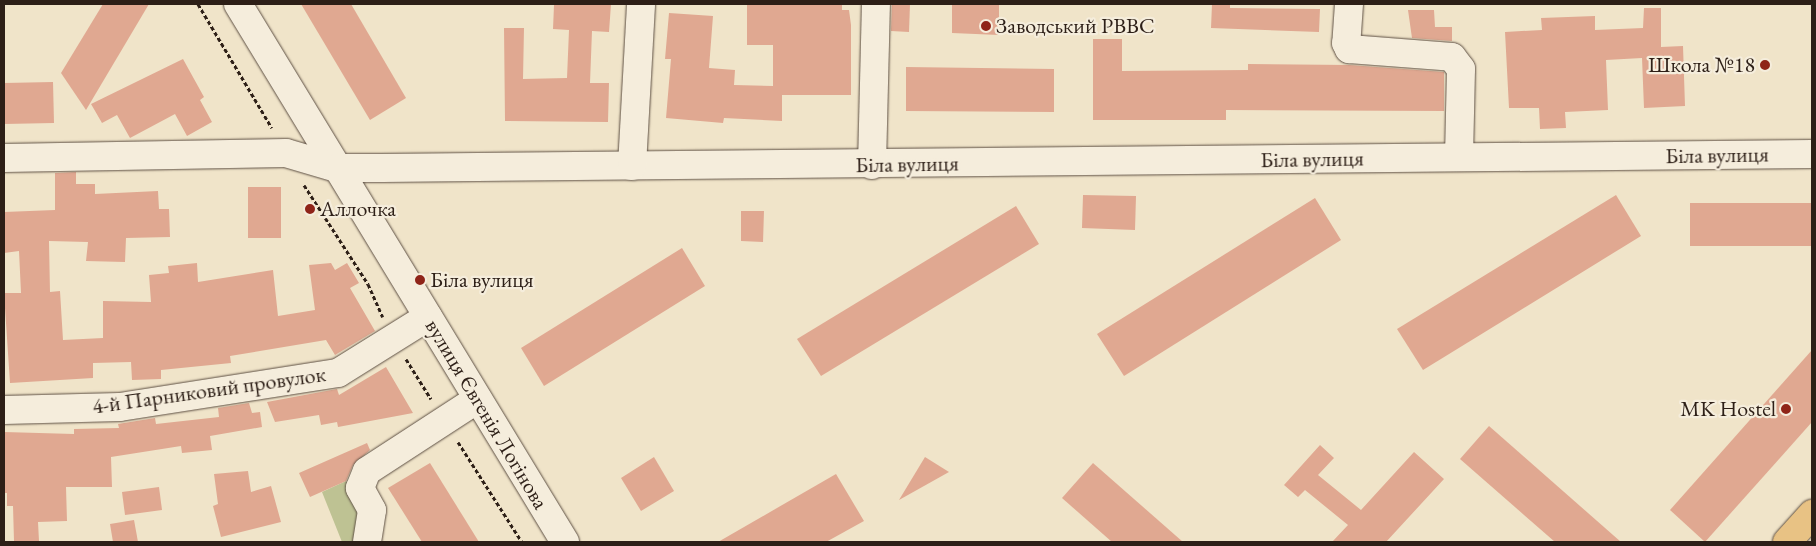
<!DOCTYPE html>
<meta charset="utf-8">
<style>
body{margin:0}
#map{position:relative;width:1816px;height:546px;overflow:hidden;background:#f0e4c9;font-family:"EB Garamond",serif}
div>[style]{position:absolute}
.green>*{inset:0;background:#bec293}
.building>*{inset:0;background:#e0a891}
.path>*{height:3px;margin-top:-1.5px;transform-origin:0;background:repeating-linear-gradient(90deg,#2d1f17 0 4px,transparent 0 6.5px)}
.roads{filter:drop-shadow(0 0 1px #5e5044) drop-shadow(0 0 1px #5e5044)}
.minor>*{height:28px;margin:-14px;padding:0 14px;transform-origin:14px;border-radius:14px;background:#f5eddc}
.major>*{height:28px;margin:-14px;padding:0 14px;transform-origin:14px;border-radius:14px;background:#e8c284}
.dots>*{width:14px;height:14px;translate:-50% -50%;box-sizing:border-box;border:2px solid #f5eddc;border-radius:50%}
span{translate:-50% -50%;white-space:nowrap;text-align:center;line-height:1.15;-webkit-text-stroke:4.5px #f5eddc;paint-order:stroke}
.poi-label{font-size:22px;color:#2d1f17}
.left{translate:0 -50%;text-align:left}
.right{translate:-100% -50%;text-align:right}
.street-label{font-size:22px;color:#2d1f17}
.frame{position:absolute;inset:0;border:5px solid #2d1f17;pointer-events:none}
</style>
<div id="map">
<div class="green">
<div style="clip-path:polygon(346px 481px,365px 515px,358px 542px,342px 542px,322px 492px)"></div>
</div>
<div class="building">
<div style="clip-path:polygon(103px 4px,149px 4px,86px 110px,61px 73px)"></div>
<div style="clip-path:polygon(301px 4px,351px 4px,406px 98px,370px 120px)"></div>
<div style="clip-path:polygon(611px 4px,609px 32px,592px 31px,590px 83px,609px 83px,608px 122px,505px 121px,504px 28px,524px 28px,523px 79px,567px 78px,569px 30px,553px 29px,554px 5px)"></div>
<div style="clip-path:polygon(747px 4px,842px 4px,842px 10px,849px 10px,851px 25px,851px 95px,782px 95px,782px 121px,724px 118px,723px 123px,666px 118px,671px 59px,665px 59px,669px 13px,713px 16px,709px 68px,735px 70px,734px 85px,773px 86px,773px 45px,747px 45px)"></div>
<div style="clip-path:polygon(892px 4px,910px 4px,909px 32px,891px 31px)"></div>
<div style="clip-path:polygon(952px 4px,999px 4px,999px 35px,952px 33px)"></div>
<div style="clip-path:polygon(1212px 4px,1230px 4px,1230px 8px,1320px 9px,1319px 32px,1211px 28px)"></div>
<div style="clip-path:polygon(1644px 8px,1661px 8px,1661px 47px,1683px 46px,1685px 106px,1644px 108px,1642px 58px,1606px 60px,1608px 110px,1565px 112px,1566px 128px,1540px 129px,1539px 108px,1509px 108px,1505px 32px,1542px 30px,1541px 18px,1595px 16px,1595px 30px,1643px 28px)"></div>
<div style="clip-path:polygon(1408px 10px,1434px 10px,1435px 27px,1452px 27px,1452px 41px,1412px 38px)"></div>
<div style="clip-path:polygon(1093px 39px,1122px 39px,1122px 71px,1248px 70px,1248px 64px,1349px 65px,1444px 72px,1444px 111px,1226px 110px,1226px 120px,1093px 120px)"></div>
<div style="clip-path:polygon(183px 59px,204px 97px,200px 100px,212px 122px,187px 136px,175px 114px,130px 138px,117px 115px,102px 123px,91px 104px)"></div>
<div style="clip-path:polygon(906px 67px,1054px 69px,1054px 112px,906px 111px)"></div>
<div style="clip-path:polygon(53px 82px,54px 123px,4px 124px,4px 83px)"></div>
<div style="clip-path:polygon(76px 172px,76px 184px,95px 184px,95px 194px,158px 191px,159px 209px,169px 209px,170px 237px,126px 238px,125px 262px,86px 261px,88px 242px,49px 241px,50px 292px,60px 291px,63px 340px,103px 338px,103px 301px,151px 302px,149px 275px,169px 273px,168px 266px,197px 263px,198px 282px,273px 270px,278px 316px,315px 310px,309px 265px,331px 263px,335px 270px,347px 263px,359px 283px,350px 288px,375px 331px,335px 355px,326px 340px,230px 356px,231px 363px,161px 370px,161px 379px,132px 380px,131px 362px,93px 363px,93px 378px,10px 383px,4px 293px,21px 293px,19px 251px,4px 253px,4px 212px,55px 210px,55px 173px)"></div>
<div style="clip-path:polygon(248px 187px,281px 187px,281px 238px,248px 238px)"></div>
<div style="clip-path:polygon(1083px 195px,1136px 196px,1135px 230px,1082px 228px)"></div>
<div style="clip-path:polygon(1616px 195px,1641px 236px,1423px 370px,1397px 329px)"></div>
<div style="clip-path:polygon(1315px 198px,1341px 240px,1124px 376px,1097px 334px)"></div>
<div style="clip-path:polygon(1690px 203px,1812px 203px,1812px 246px,1690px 246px)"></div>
<div style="clip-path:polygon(1016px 206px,1039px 244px,821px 376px,797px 339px)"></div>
<div style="clip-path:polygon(741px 211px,764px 211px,763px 242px,741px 241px)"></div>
<div style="clip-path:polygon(682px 248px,705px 286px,544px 386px,521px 348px)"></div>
<div style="clip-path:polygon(1812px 350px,1812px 422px,1705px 542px,1670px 510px)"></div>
<div style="clip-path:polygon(386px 367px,413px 413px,338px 427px,337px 422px,321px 425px,319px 415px,275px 422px,267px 402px,337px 389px,339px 395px)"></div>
<div style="clip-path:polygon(249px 403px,252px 413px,260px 412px,262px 427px,210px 436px,212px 450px,182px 453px,181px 446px,111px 457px,112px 487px,66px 487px,67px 521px,38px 522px,39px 541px,14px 541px,13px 506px,7px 506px,7px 493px,4px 493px,4px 432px,74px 434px,74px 429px,119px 428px,118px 424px,155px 418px,156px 424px,219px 417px,218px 408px)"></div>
<div style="clip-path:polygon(1489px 426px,1621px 542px,1555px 542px,1460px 459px)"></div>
<div style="clip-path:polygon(367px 443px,370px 450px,353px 465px,346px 481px,310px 497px,299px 473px)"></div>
<div style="clip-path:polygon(1320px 445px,1334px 458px,1318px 475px,1361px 510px,1414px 452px,1444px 479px,1386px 542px,1332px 542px,1348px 525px,1305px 490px,1298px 497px,1284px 485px)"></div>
<div style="clip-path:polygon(654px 457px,674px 491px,641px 511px,621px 478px)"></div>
<div style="clip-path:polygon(925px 457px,949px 472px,899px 500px)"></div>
<div style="clip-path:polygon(430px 463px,479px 542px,422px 542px,388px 488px)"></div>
<div style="clip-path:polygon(1093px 463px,1183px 542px,1112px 542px,1062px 498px)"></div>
<div style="clip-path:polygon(248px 471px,251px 492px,271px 486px,281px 522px,221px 537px,213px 506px,218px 504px,214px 474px)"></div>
<div style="clip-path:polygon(836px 474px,864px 521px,826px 542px,718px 542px)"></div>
<div style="clip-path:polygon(159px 487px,162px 510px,125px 515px,122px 492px)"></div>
<div style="clip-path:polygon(134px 520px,138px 542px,113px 542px,110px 524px)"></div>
</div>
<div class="path">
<div style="left:198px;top:4px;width:144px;rotate:59.2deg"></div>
<div style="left:304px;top:185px;width:118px;rotate:57.1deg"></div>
<div style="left:368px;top:284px;width:36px;rotate:66deg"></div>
<div style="left:406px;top:359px;width:47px;rotate:58deg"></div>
<div style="left:458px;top:442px;width:119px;rotate:57.4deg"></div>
</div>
<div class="roads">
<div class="minor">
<div style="left:238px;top:4px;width:630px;rotate:58.71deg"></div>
<div style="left:1349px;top:4px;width:39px;rotate:94deg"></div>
<div style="left:1346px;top:43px;width:7px;rotate:63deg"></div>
<div style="left:1349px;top:49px;width:103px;rotate:4.4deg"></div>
<div style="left:1452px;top:57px;width:15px;rotate:53deg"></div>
<div style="left:1461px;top:69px;width:88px;rotate:91.3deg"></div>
<div style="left:4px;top:158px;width:282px;rotate:-1deg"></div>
<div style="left:286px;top:153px;width:53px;rotate:16.4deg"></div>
<div style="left:337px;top:168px;width:45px"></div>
<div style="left:382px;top:168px;width:1430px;rotate:-0.56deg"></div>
<div style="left:872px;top:165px;width:161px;rotate:-88.6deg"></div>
<div style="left:632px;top:166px;width:162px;rotate:-86.8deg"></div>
<div style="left:4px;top:410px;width:116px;rotate:-1.5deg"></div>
<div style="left:120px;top:407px;width:221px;rotate:-8.9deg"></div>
<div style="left:338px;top:373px;width:106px;rotate:-31.9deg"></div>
<div style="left:367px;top:542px;width:32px;rotate:-81deg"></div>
<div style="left:372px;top:510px;width:25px;rotate:-119deg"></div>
<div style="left:360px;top:488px;width:18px;rotate:-68deg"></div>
<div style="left:367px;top:471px;width:132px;rotate:-33deg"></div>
</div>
<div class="major">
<div style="left:1787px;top:542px;width:38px;rotate:-48deg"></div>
</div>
</div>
<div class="dots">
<div style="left:986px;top:26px;background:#8f2418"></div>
<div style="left:1765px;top:65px;background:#8f2418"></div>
<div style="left:310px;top:209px;background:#8f2418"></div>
<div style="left:420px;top:280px;background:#8f2418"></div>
<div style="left:1786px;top:409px;background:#8f2418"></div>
</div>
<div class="poi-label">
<span class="left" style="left:996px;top:26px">Заводський РВВС</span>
<span class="right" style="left:1755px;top:65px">Школа №18</span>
<span class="left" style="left:320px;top:209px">Аллочка</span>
<span class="left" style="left:430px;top:280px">Біла вулиця</span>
<span class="right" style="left:1776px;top:409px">MK Hostel</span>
</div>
<div class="street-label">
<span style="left:1717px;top:155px;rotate:-1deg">Біла вулиця</span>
<span style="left:1312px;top:159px;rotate:-1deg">Біла вулиця</span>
<span style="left:907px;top:164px;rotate:-1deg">Біла вулиця</span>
<span style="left:209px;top:390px;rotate:-8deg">4-й Парниковий провулок</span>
<span style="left:487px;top:414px;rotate:59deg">вулиця Євгенія Логінова</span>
</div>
<div class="frame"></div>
</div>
